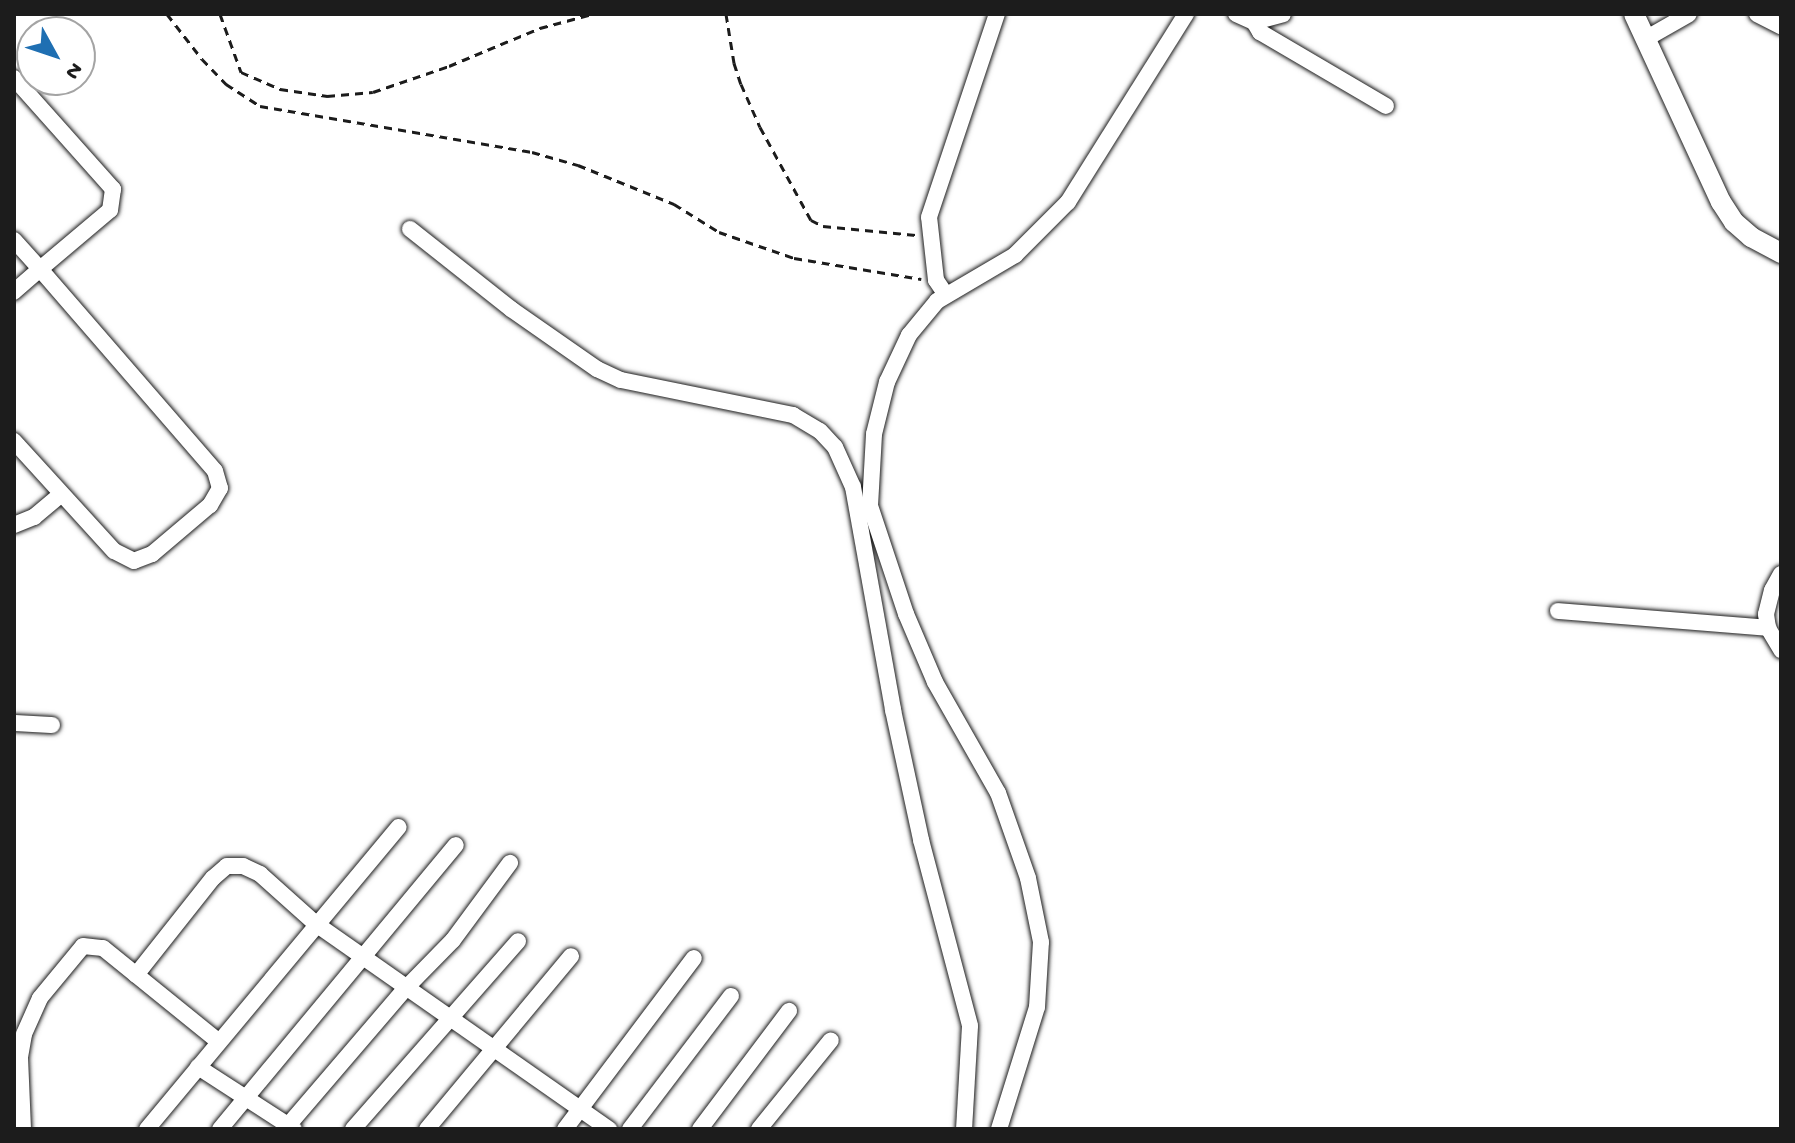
<!DOCTYPE html>
<style>
body{margin:0}
#map{position:relative;width:1795px;height:1143px;overflow:hidden;background:#fff;font-family:"Gochi Hand",sans-serif}
div>[style]{position:absolute}
.path>*{height:3px;margin-top:-1.5px;transform-origin:0;background:repeating-linear-gradient(90deg,#1c1c1c 0 8px,transparent 0 14px)}
.roads{filter:drop-shadow(0 0 2px #1c1c1c) drop-shadow(0 0 2px #1c1c1c)}
.minor>*{height:16px;margin:-8px;padding:0 8px;transform-origin:8px;border-radius:8px;background:#fff}
.major>*{height:20px;margin:-10px;padding:0 10px;transform-origin:10px;border-radius:10px;background:#fff}
span{translate:-50% -50%;white-space:nowrap;text-align:center;line-height:1.15;-webkit-text-stroke:7px #fff;paint-order:stroke}
.frame{position:absolute;inset:0;border:16px solid #1c1c1c;pointer-events:none}
.north{position:absolute;left:16px;top:16px;width:80px;height:80px;box-sizing:border-box;background:#fff;border:2px solid #a4a4a4;border-radius:50%;rotate:130deg;font-size:22px;font-weight:700;line-height:32px;text-align:center;color:#1c1c1c}
.north::after{content:'';display:block;margin:auto;width:28px;height:36px;background:#1f6fb2;clip-path:polygon(50% 0,100% 100%,50% 72%,0 100%)}
</style>
<div id="map">
<div class="path">
<div style="left:167px;top:14px;width:57px;rotate:52.1deg"></div>
<div style="left:202px;top:59px;width:35px;rotate:46deg"></div>
<div style="left:226px;top:84px;width:40px;rotate:32.9deg"></div>
<div style="left:260px;top:106px;width:276px;rotate:9.6deg"></div>
<div style="left:532px;top:152px;width:48px;rotate:15.8deg"></div>
<div style="left:578px;top:165px;width:104px;rotate:22.1deg"></div>
<div style="left:674px;top:204px;width:53px;rotate:31.9deg"></div>
<div style="left:719px;top:232px;width:79px;rotate:19.1deg"></div>
<div style="left:794px;top:258px;width:129px;rotate:9.4deg"></div>
<div style="left:220px;top:14px;width:62px;rotate:70.1deg"></div>
<div style="left:241px;top:72px;width:43px;rotate:23.6deg"></div>
<div style="left:280px;top:89px;width:48px;rotate:8.5deg"></div>
<div style="left:327px;top:96px;width:46px;rotate:-5deg"></div>
<div style="left:373px;top:92px;width:80px;rotate:-18.9deg"></div>
<div style="left:449px;top:66px;width:99px;rotate:-22.7deg"></div>
<div style="left:540px;top:28px;width:54px;rotate:-15.1deg"></div>
<div style="left:726px;top:14px;width:50px;rotate:80.7deg"></div>
<div style="left:734px;top:63px;width:22px;rotate:72deg"></div>
<div style="left:741px;top:84px;width:47px;rotate:66.2deg"></div>
<div style="left:760px;top:127px;width:106px;rotate:61.3deg"></div>
<div style="left:811px;top:220px;width:13px;rotate:27deg"></div>
<div style="left:823px;top:226px;width:93px;rotate:5.5deg"></div>
</div>
<div class="roads">
<div class="minor">
<div style="left:1236px;top:14px;width:20px;rotate:24deg"></div>
<div style="left:1254px;top:22px;width:30px;rotate:-15deg"></div>
<div style="left:1757px;top:14px;width:27px;rotate:27deg"></div>
<div style="left:1254px;top:22px;width:12px;rotate:59deg"></div>
<div style="left:1260px;top:32px;width:146px;rotate:30.4deg"></div>
<div style="left:1647px;top:38px;width:48px;rotate:-29.7deg"></div>
<div style="left:14px;top:78px;width:149px;rotate:48.3deg"></div>
<div style="left:113px;top:189px;width:21px;rotate:98deg"></div>
<div style="left:110px;top:210px;width:92px;rotate:139.9deg"></div>
<div style="left:40px;top:269px;width:267px;rotate:49.1deg"></div>
<div style="left:215px;top:471px;width:18px;rotate:74deg"></div>
<div style="left:220px;top:488px;width:20px;rotate:120deg"></div>
<div style="left:210px;top:505px;width:76px;rotate:139.8deg"></div>
<div style="left:152px;top:554px;width:19px;rotate:159deg"></div>
<div style="left:134px;top:561px;width:22px;rotate:-153deg"></div>
<div style="left:114px;top:551px;width:149px;rotate:-132.3deg"></div>
<div style="left:410px;top:229px;width:129px;rotate:38.4deg"></div>
<div style="left:511px;top:309px;width:105px;rotate:34.9deg"></div>
<div style="left:597px;top:369px;width:26px;rotate:25deg"></div>
<div style="left:621px;top:380px;width:176px;rotate:11.5deg"></div>
<div style="left:793px;top:415px;width:31px;rotate:31deg"></div>
<div style="left:820px;top:431px;width:22px;rotate:47deg"></div>
<div style="left:835px;top:447px;width:44px;rotate:65.8deg"></div>
<div style="left:853px;top:487px;width:227px;rotate:79.8deg"></div>
<div style="left:893px;top:710px;width:133px;rotate:77.8deg"></div>
<div style="left:921px;top:840px;width:192px;rotate:75.2deg"></div>
<div style="left:970px;top:1026px;width:103px;rotate:93.3deg"></div>
<div style="left:14px;top:240px;width:39px;rotate:48deg"></div>
<div style="left:40px;top:269px;width:35px;rotate:139deg"></div>
<div style="left:946px;top:295px;width:18px;rotate:-124deg"></div>
<div style="left:936px;top:280px;width:63px;rotate:-96.3deg"></div>
<div style="left:929px;top:217px;width:214px;rotate:-71.5deg"></div>
<div style="left:14px;top:525px;width:22px;rotate:-22deg"></div>
<div style="left:34px;top:517px;width:35px;rotate:-40deg"></div>
<div style="left:1781px;top:574px;width:18px;rotate:119deg"></div>
<div style="left:1772px;top:590px;width:25px;rotate:104deg"></div>
<div style="left:1766px;top:614px;width:14px;rotate:82deg"></div>
<div style="left:1768px;top:628px;width:26px;rotate:59deg"></div>
<div style="left:1558px;top:611px;width:211px;rotate:4.6deg"></div>
<div style="left:14px;top:723px;width:38px;rotate:3deg"></div>
<div style="left:136px;top:975px;width:124px;rotate:-51.6deg"></div>
<div style="left:213px;top:878px;width:18px;rotate:-41deg"></div>
<div style="left:227px;top:866px;width:16px"></div>
<div style="left:243px;top:866px;width:19px;rotate:25deg"></div>
<div style="left:260px;top:874px;width:75px;rotate:41.8deg"></div>
<div style="left:316px;top:924px;width:358px;rotate:35deg"></div>
<div style="left:198px;top:1067px;width:114px;rotate:32.9deg"></div>
<div style="left:23px;top:1129px;width:72px;rotate:-92.4deg"></div>
<div style="left:20px;top:1057px;width:23px;rotate:-80deg"></div>
<div style="left:24px;top:1034px;width:39px;rotate:-66deg"></div>
<div style="left:40px;top:998px;width:67px;rotate:-50.4deg"></div>
<div style="left:83px;top:946px;width:20px;rotate:6deg"></div>
<div style="left:103px;top:948px;width:149px;rotate:39deg"></div>
<div style="left:147px;top:1129px;width:393px;rotate:-50.2deg"></div>
<div style="left:220px;top:1129px;width:369px;rotate:-50.3deg"></div>
<div style="left:285px;top:1129px;width:186px;rotate:-49.4deg"></div>
<div style="left:406px;top:988px;width:67px;rotate:-45.6deg"></div>
<div style="left:453px;top:940px;width:96px;rotate:-53.5deg"></div>
<div style="left:353px;top:1129px;width:250px;rotate:-48.7deg"></div>
<div style="left:427px;top:1129px;width:225px;rotate:-50.2deg"></div>
<div style="left:565px;top:1129px;width:214px;rotate:-53deg"></div>
<div style="left:630px;top:1129px;width:167px;rotate:-52.8deg"></div>
<div style="left:700px;top:1129px;width:148px;rotate:-53deg"></div>
<div style="left:759px;top:1129px;width:114px;rotate:-51deg"></div>
<div style="left:999px;top:1129px;width:128px;rotate:-72.7deg"></div>
<div style="left:1037px;top:1007px;width:65px;rotate:-86.5deg"></div>
<div style="left:1041px;top:942px;width:65px;rotate:-101.5deg"></div>
<div style="left:1028px;top:878px;width:90px;rotate:-109.4deg"></div>
<div style="left:998px;top:793px;width:128px;rotate:-119.6deg"></div>
<div style="left:935px;top:682px;width:74px;rotate:-113.1deg"></div>
<div style="left:906px;top:614px;width:114px;rotate:-108.4deg"></div>
<div style="left:870px;top:506px;width:72px;rotate:-86.8deg"></div>
<div style="left:874px;top:434px;width:54px;rotate:-76deg"></div>
<div style="left:887px;top:382px;width:52px;rotate:-64.9deg"></div>
<div style="left:909px;top:335px;width:44px;rotate:-50.5deg"></div>
<div style="left:937px;top:301px;width:91px;rotate:-30.5deg"></div>
<div style="left:1015px;top:255px;width:75px;rotate:-45deg"></div>
<div style="left:1068px;top:202px;width:222px;rotate:-57.9deg"></div>
</div>
<div class="major">
<div style="left:1634px;top:14px;width:207px;rotate:65.2deg"></div>
<div style="left:1721px;top:202px;width:24px;rotate:57deg"></div>
<div style="left:1734px;top:222px;width:23px;rotate:41deg"></div>
<div style="left:1751px;top:237px;width:34px;rotate:28deg"></div>
</div>
</div>
<div class="frame"></div>
<div class="north">N</div>
</div>
